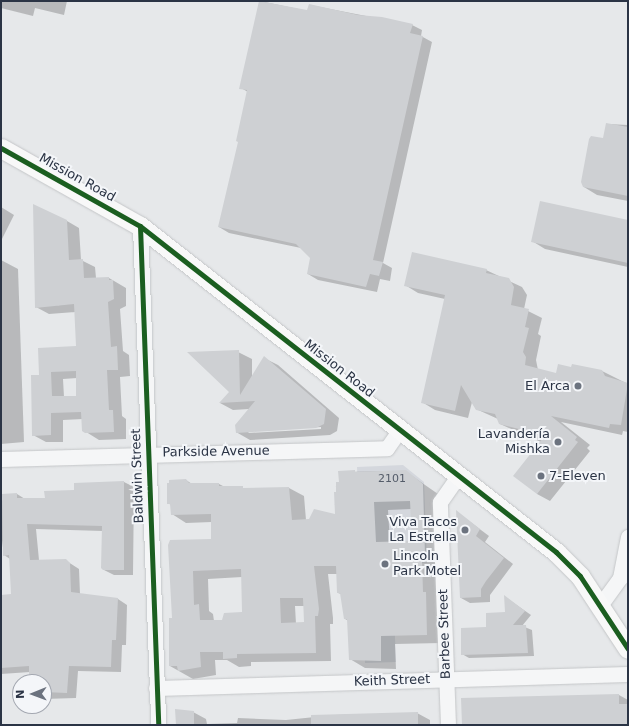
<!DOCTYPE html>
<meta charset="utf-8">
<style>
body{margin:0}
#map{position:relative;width:629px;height:726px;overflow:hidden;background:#e6e8ea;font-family:"DejaVu Sans",sans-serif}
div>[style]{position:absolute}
.built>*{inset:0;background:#d4d7dd}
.shadow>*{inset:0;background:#0003}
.building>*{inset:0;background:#ced0d3}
.roads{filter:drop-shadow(0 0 1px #c4c6c8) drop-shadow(0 0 1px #c4c6c8)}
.minor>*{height:15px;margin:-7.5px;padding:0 7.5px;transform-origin:7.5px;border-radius:7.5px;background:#f5f6f7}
.major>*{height:19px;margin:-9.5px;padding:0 9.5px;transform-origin:9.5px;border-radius:9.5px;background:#f8f8f8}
.cycleway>*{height:5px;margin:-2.5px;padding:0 2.5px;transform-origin:2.5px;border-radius:2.5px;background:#1b5e20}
.dots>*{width:11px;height:11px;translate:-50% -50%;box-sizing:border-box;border:2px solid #f4f6f9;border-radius:50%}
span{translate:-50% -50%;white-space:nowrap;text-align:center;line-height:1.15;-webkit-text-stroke:4px #f4f6f9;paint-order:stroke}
.number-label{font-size:11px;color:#545c69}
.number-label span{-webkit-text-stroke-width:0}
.street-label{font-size:13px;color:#2b3445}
.poi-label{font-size:13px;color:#2b3445}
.right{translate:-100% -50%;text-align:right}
.left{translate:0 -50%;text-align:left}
.frame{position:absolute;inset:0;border:2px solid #2b3445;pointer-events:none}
.north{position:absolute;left:12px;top:674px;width:40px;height:40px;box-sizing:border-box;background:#f4f6f9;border:1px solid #a4a8b1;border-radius:50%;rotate:269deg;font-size:11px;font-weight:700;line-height:16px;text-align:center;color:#2b3445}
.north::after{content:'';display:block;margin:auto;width:14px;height:18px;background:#6c737f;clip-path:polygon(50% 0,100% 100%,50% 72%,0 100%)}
</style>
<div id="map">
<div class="built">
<div style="clip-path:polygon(403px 465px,424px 482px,427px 563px,392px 565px,396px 662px,365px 663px,357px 467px)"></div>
</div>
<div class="shadow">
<div style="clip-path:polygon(1px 1px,67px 1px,64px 15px,35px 8px,33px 16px,1px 8px)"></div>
<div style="clip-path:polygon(260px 1px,308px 11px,310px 5px,412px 25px,422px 30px,421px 36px,432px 42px,383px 263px,392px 268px,390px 281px,380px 279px,377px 292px,318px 280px,308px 274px,312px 258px,301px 248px,229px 233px,219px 227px,239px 142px,248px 92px,241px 88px)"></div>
<div style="clip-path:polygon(607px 124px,628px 125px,628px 201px,597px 195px,584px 187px,604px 140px)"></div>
<div style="clip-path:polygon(1px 207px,14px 215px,1px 241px)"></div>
<div style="clip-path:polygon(evenodd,67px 221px,79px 228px,81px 260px,95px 267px,96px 278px,109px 278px,126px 288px,126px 306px,120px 309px,123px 351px,129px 355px,130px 376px,120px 377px,122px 416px,126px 419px,126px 439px,99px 440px,83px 430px,83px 419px,63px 420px,63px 442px,46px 442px,33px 435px,40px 376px,77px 347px,75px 312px,49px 314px,36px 307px,67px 221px,77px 378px,77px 397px,64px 397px,63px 379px,77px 378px)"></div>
<div style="clip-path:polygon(628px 221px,628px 267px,545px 249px,532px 241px)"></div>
<div style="clip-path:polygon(1px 260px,18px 269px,24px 442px,1px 444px)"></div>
<div style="clip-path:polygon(486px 270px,522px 287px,527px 295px,524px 309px,542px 318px,538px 334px,541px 336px,536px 360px,538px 370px,557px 374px,602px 371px,628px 384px,628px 432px,623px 431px,622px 435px,561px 422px,590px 445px,587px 448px,590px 451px,550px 501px,537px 494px,541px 442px,500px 424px,498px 419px,476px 409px,472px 402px,468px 418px,435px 410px,422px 402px,445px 299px,418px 293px,405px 285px)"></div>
<div style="clip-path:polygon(evenodd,238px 352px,252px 359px,252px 377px,264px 358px,278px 365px,339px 418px,337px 431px,330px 435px,250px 440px,236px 432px,249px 409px,233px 410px,220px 403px,231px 392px,238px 352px,321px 427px,321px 429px,248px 433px,250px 431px,321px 427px)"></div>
<div style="clip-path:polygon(evenodd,405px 471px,438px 494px,441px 643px,395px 644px,396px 669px,365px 668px,350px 659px,349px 621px,345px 619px,341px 594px,338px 593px,337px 574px,328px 574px,333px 618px,333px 624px,330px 624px,331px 661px,251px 662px,251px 666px,239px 667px,227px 660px,215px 660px,216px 675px,193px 679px,170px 666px,173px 619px,170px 545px,212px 540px,212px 522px,186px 523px,172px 514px,171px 505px,168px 503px,186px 480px,192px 484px,219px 484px,225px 487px,247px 489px,289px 488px,304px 496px,306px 520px,336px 515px,340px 472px,405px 471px,411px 509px,413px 542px,390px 543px,388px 510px,411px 509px,405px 471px,242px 577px,244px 613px,223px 621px,214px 621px,213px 614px,209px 611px,208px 579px,242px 577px,405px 471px,295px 606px,304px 606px,305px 623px,296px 624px,295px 606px)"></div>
<div style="clip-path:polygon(124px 482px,134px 487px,133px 575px,114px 575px,104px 570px,103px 531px,36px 529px,39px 560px,65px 560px,79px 569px,80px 594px,118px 599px,127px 605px,126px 645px,122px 645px,121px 672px,78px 671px,76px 698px,44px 699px,44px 682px,30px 682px,30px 672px,1px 674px,1px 595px,12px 595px,10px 559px,4px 555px,1px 533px,1px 501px,17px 494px,25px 499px,46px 499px)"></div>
<div style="clip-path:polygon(457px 512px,489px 536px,485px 542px,513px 564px,490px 595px,490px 602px,470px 603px,461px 598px)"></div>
<div style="clip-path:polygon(505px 597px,531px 615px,522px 626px,532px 630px,534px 656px,469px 658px,462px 654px,506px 613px)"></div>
<div style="clip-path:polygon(619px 695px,628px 700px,628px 725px,463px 725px)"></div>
<div style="clip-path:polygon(193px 712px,206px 719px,207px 724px,237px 723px,238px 718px,286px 720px,334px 715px,417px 713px,430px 720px,430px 725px,177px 725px)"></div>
</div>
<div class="building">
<div style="clip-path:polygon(259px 1px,307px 10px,309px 4px,358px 15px,382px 17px,413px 24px,410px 33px,423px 36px,373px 260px,383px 262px,379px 276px,370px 274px,366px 287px,307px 274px,310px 258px,296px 244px,218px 227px,238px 142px,236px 141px,247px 90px,239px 89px)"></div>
<div style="clip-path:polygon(606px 123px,628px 127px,628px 196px,583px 187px,581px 182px,589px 139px,591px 136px,603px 138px)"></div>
<div style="clip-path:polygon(540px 201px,628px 220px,628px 263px,531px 242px)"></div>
<div style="clip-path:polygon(evenodd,33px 204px,67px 220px,69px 260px,83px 259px,84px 278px,109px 277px,109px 280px,113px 280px,114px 299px,108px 302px,111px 347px,117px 346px,118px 370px,107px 370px,109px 410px,113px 410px,114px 432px,85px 433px,82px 431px,81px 412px,51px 413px,51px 435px,32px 436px,31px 375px,39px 375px,38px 348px,76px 346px,74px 304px,35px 308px,33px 204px,76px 371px,76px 396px,52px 396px,51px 372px,76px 371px)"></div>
<div style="clip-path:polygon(412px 252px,487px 269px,486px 273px,509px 278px,514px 287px,511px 305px,529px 309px,525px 327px,529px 328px,523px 352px,526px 357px,525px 365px,556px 373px,558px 364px,571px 367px,572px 364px,602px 370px,605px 376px,628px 383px,621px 425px,610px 424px,609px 428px,551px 416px,577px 437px,575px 440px,578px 442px,537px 494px,513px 476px,543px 438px,526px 434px,527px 431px,499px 424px,495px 414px,476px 410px,461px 385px,455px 411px,421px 403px,445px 295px,404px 286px)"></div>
<div style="clip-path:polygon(239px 350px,240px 395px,264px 356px,326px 409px,324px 424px,316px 428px,236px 433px,235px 425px,255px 401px,219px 403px,229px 392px,187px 352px)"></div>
<div style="clip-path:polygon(evenodd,355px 470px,355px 472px,406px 470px,423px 484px,425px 555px,422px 560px,423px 592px,426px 592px,427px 635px,381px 636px,381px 661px,349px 660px,347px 619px,344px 619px,340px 593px,337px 593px,336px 566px,314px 566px,319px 609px,318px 616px,315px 616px,316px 653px,237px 654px,237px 658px,223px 659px,223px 652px,200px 652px,201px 667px,178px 671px,177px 666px,169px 666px,169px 618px,172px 618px,168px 545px,170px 540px,211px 539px,211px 514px,171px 515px,170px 504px,167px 504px,167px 483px,169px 483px,169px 480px,186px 479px,189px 483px,219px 483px,219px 486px,243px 486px,243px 488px,289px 487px,292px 520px,309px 519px,314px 509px,335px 514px,334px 492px,336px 492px,336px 482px,339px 482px,338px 471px,355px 470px,410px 501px,412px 541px,376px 542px,374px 502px,410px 501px,355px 470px,241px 569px,242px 612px,224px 613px,222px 620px,200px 620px,199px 604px,194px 605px,193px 571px,241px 569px,355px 470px,280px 598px,303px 598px,304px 622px,281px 623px,280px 598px)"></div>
<div style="clip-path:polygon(124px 481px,124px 570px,103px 570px,101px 568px,102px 526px,27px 524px,30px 560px,66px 559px,70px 563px,71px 592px,118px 598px,116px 640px,112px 640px,111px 667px,69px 666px,67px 693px,44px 692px,44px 682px,29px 682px,29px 666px,1px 668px,1px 595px,11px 594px,9px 555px,3px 556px,2px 494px,17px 493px,17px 498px,45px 498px,44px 491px,74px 490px,74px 483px)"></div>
<div style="clip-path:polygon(456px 510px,480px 529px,476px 536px,504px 558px,486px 581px,481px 589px,481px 597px,460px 598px)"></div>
<div style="clip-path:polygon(504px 595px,525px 611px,513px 625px,526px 625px,528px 653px,461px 655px,461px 628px,486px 627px,486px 613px,505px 612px)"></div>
<div style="clip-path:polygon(619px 694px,619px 704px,628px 704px,628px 725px,462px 725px,461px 698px)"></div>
<div style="clip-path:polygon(175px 709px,194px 711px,194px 725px,176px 725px)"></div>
<div style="clip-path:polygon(418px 712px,418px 725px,311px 725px,311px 715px)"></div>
</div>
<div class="roads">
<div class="minor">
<div style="left:140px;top:226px;width:499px;rotate:87.9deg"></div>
<div style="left:1px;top:459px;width:386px;rotate:-1.6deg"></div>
<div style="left:387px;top:448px;width:21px;rotate:-55deg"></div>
<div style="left:601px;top:604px;width:32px;rotate:-54deg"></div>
<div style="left:620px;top:578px;width:42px;rotate:-79deg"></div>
<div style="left:156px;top:688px;width:472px;rotate:-1.7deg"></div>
<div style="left:448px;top:725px;width:223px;rotate:-92.1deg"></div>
<div style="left:440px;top:502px;width:32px;rotate:-55deg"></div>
</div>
<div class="major">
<div style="left:1px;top:148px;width:159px;rotate:29.3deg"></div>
<div style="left:140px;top:226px;width:529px;rotate:38.08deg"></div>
<div style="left:556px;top:552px;width:34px;rotate:45deg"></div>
<div style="left:580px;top:576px;width:87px;rotate:56.7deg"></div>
</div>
</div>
<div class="cycleway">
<div style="left:1px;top:148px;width:159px;rotate:29.3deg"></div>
<div style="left:140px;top:226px;width:529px;rotate:38.08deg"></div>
<div style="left:556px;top:552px;width:34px;rotate:45deg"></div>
<div style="left:580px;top:576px;width:87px;rotate:56.7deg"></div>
<div style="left:140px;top:226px;width:499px;rotate:87.9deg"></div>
</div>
<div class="dots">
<div style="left:578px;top:386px;background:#6c737f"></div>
<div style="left:558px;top:442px;background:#6c737f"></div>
<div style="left:541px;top:476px;background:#6c737f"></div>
<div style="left:465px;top:530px;background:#6c737f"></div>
<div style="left:385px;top:564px;background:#6c737f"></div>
</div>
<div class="number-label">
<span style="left:392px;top:479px">2101</span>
</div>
<div class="street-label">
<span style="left:77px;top:178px;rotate:29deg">Mission Road</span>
<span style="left:339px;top:369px;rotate:38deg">Mission Road</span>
<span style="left:216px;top:452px;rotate:-1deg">Parkside Avenue</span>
<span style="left:138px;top:476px;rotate:-92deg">Baldwin Street</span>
<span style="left:445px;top:634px;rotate:-92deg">Barbee Street</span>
<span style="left:392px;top:681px;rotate:-2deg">Keith Street</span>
</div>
<div class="poi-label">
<span class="right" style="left:570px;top:386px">El Arca</span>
<span class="right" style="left:550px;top:442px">Lavandería<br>Mishka</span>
<span class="left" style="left:549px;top:476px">7-Eleven</span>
<span class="right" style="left:457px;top:530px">Viva Tacos<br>La Estrella</span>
<span class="left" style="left:393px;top:564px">Lincoln<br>Park Motel</span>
</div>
<div class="frame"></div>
<div class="north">N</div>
</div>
